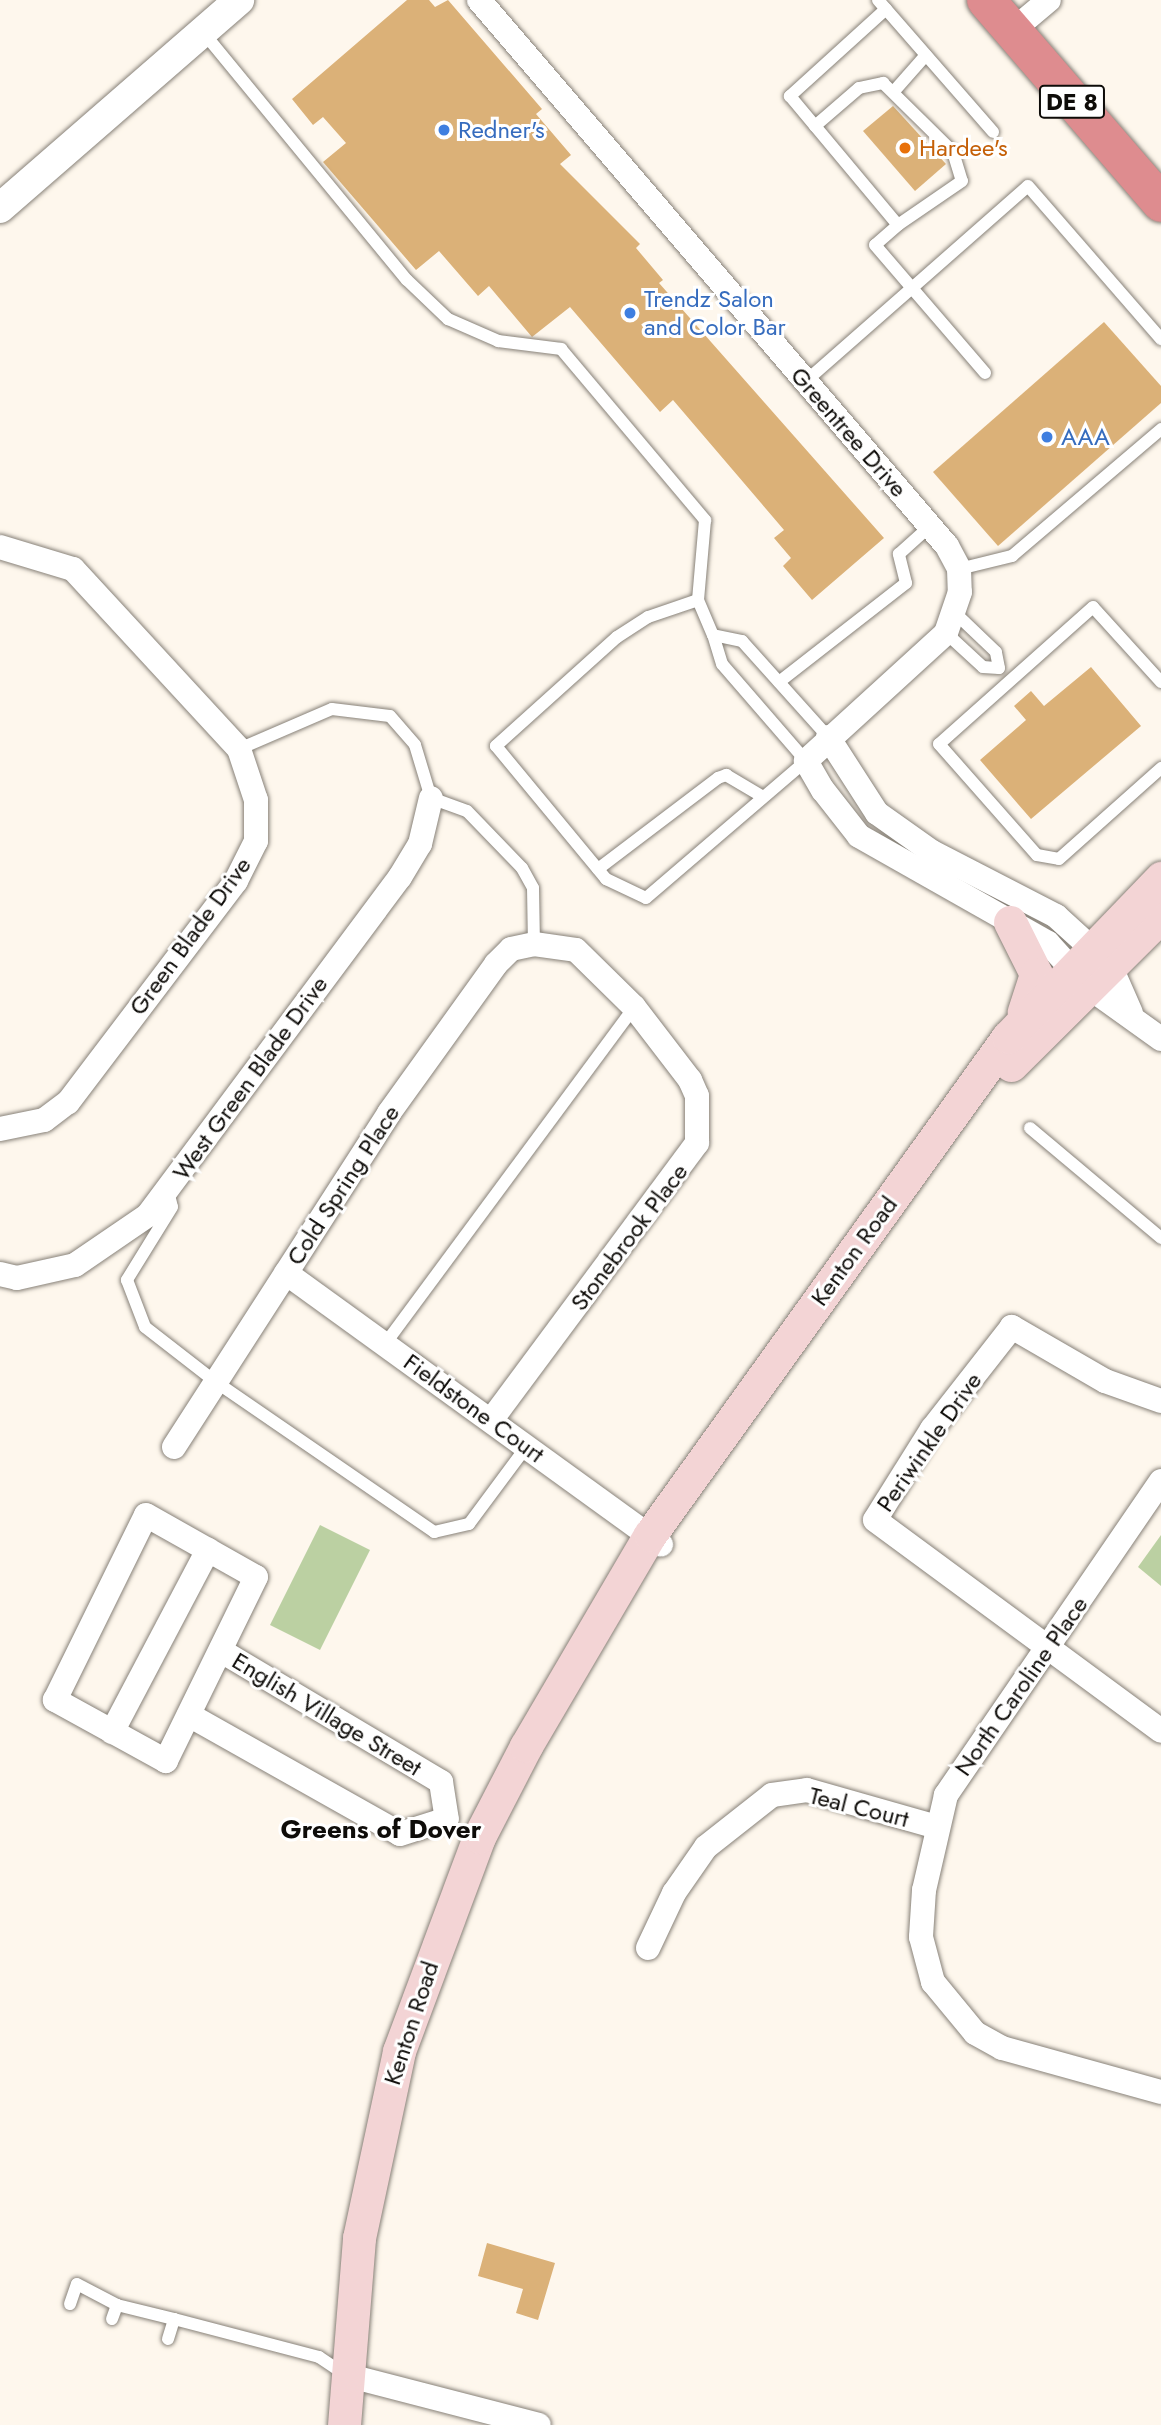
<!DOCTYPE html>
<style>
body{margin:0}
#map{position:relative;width:1161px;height:2425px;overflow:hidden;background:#fef7ed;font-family:Jost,sans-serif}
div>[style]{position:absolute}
.green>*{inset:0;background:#bbd0a2}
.building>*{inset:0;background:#dbb178}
.roads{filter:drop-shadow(0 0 2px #878178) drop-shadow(0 0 2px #878178)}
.service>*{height:12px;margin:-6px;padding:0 6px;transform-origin:6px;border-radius:6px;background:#fff}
.minor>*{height:24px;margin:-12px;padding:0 12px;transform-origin:12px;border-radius:12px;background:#fff}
.tertiary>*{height:30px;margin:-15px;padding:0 15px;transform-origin:15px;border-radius:15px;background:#fff}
.secondary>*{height:33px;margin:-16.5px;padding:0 16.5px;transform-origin:16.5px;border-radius:16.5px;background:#f3d4d5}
.trunk>*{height:38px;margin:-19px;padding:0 19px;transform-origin:19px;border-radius:19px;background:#de8c8f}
.dots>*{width:19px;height:19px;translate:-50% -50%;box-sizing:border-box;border:4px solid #fff;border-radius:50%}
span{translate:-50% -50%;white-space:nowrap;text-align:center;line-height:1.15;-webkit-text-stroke:6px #fff;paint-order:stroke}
.shield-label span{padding:2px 5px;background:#fff;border:2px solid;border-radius:5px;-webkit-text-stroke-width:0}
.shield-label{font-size:23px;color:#0e0c09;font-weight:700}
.shop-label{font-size:24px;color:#366cbe}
.left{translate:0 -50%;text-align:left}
.food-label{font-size:24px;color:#c56008}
.street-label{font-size:24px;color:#0e0c09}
.neighbourhood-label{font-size:26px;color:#0e0c09;font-weight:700}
</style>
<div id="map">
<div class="green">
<div style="clip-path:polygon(320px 1525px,370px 1550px,320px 1650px,270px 1625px)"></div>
<div style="clip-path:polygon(1161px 1535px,1161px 1586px,1138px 1567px)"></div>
</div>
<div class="building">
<div style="clip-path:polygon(407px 0,429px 0,435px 7px,448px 0,542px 109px,536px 114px,571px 155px,560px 164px,640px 244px,636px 248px,663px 280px,659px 283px,884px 538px,812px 600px,783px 566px,791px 558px,774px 538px,784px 530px,673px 400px,660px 412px,570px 307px,532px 337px,489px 286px,478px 296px,439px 251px,416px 270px,323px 162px,346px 143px,323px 117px,313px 125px,292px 99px)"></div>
<div style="clip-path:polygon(893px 106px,946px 164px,915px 191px,863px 131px)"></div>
<div style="clip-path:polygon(1104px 322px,1161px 386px,1161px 403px,998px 546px,933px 472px)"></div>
<div style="clip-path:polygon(1091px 667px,1141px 726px,1031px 819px,980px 760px,1026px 720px,1014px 706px,1031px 691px,1044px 706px)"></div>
<div style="clip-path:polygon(487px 2243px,555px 2263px,538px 2320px,516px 2313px,523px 2289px,478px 2276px)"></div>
</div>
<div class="roads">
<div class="service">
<div style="left:878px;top:0;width:175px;rotate:48.9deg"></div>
<div style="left:886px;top:9px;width:130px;rotate:137.8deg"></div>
<div style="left:790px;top:96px;width:168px;rotate:50.1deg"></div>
<div style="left:898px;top:225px;width:30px;rotate:139deg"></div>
<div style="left:875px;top:245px;width:57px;rotate:49.3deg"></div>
<div style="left:912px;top:288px;width:154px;rotate:-41.3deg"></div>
<div style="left:1028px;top:186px;width:203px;rotate:49deg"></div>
<div style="left:203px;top:32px;width:321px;rotate:50.6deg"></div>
<div style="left:407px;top:280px;width:57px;rotate:43.6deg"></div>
<div style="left:448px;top:319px;width:55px;rotate:23.7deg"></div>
<div style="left:498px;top:341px;width:64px;rotate:7.2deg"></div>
<div style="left:561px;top:349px;width:224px;rotate:49.9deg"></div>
<div style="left:705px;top:520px;width:80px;rotate:95deg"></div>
<div style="left:698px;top:600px;width:53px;rotate:161.2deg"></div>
<div style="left:648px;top:617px;width:37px;rotate:147deg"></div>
<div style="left:617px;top:637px;width:163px;rotate:138deg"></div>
<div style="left:496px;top:746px;width:173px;rotate:50.4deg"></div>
<div style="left:606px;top:879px;width:44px;rotate:25.4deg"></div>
<div style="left:646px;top:898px;width:211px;rotate:-40.6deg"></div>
<div style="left:806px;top:761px;width:128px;rotate:-130.9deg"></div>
<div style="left:722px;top:664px;width:30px;rotate:-107deg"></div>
<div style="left:713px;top:635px;width:30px;rotate:12deg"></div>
<div style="left:742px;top:641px;width:129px;rotate:48.1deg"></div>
<div style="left:896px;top:89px;width:45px;rotate:-48.6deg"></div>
<div style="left:815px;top:126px;width:58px;rotate:-40.8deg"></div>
<div style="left:859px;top:88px;width:25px;rotate:-12deg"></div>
<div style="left:883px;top:83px;width:98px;rotate:44.6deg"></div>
<div style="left:953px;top:152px;width:30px;rotate:73deg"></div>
<div style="left:962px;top:181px;width:78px;rotate:145.5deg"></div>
<div style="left:806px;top:381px;width:141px;rotate:-41.3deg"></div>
<div style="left:912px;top:288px;width:112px;rotate:49.3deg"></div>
<div style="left:959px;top:569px;width:55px;rotate:-13.8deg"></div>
<div style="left:1012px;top:556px;width:196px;rotate:-40.4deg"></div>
<div style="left:698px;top:600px;width:38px;rotate:67deg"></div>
<div style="left:946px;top:633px;width:50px;rotate:42.6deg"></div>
<div style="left:983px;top:667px;width:16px;rotate:4deg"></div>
<div style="left:999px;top:668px;width:16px;rotate:-101deg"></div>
<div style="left:996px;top:652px;width:57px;rotate:-136.4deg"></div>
<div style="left:779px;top:682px;width:161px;rotate:-37.9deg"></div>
<div style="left:906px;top:583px;width:30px;rotate:-104deg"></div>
<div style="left:899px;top:554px;width:42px;rotate:-42.1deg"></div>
<div style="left:1161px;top:682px;width:101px;rotate:-132.2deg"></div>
<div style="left:1093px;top:607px;width:206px;rotate:138.3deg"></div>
<div style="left:939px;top:744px;width:148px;rotate:48.6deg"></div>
<div style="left:1037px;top:855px;width:22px;rotate:10deg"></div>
<div style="left:1059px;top:859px;width:137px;rotate:-41.7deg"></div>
<div style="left:239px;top:749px;width:101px;rotate:-23.3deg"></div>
<div style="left:332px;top:709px;width:58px;rotate:6.9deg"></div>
<div style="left:390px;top:716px;width:38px;rotate:49deg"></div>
<div style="left:415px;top:745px;width:55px;rotate:73.2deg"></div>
<div style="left:431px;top:798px;width:38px;rotate:20deg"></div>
<div style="left:467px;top:811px;width:79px;rotate:46deg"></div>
<div style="left:522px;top:868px;width:23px;rotate:61deg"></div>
<div style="left:533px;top:888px;width:56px;rotate:89deg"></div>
<div style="left:598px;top:869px;width:151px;rotate:-37.2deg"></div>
<div style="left:718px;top:778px;width:9px;rotate:-21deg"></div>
<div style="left:726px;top:775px;width:43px;rotate:30.7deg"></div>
<div style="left:1030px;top:1128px;width:171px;rotate:40deg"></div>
<div style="left:168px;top:1191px;width:16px;rotate:76deg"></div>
<div style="left:172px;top:1207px;width:86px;rotate:121.7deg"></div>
<div style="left:127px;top:1280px;width:50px;rotate:69deg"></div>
<div style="left:145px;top:1327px;width:90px;rotate:37.8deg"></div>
<div style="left:216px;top:1382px;width:265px;rotate:34.5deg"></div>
<div style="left:434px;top:1532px;width:36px;rotate:-13deg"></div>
<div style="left:469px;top:1524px;width:97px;rotate:-53.4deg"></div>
<div style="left:385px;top:1344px;width:419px;rotate:-53.5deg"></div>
<div style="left:70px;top:2304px;width:21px;rotate:-71deg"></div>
<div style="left:77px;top:2284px;width:45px;rotate:27.7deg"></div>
<div style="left:112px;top:2319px;width:15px;rotate:-70deg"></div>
<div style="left:117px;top:2305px;width:59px;rotate:13.8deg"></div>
<div style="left:168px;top:2339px;width:21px;rotate:-73deg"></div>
<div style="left:174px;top:2319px;width:150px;rotate:14.7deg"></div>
<div style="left:319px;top:2357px;width:32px;rotate:34deg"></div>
</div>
<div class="minor">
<div style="left:479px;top:0;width:719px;rotate:49.4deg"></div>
<div style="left:947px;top:546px;width:26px;rotate:62deg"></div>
<div style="left:959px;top:569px;width:23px;rotate:88deg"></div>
<div style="left:960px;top:592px;width:43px;rotate:108.9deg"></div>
<div style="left:946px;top:633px;width:190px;rotate:137.6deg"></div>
<div style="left:806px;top:761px;width:34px;rotate:60deg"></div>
<div style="left:823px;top:790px;width:58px;rotate:52deg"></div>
<div style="left:859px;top:836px;width:217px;rotate:29.5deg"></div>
<div style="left:1048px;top:943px;width:58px;rotate:47.8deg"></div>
<div style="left:1087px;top:986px;width:91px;rotate:35.6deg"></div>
<div style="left:1012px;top:31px;width:48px;rotate:-40deg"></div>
<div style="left:0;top:547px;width:76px;rotate:16.8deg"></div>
<div style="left:73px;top:569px;width:245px;rotate:47.3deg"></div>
<div style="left:239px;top:749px;width:54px;rotate:71.6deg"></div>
<div style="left:256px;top:800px;width:41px;rotate:90deg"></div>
<div style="left:256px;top:841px;width:45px;rotate:116.6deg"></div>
<div style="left:236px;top:881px;width:278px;rotate:127.2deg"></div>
<div style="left:68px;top:1102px;width:30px;rotate:143deg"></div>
<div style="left:44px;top:1120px;width:45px;rotate:168.4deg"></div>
<div style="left:828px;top:737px;width:90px;rotate:57.2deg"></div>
<div style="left:877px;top:813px;width:67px;rotate:35.3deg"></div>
<div style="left:932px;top:852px;width:140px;rotate:27.3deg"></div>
<div style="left:1056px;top:916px;width:73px;rotate:42.2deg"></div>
<div style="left:1110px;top:965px;width:52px;rotate:66.4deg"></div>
<div style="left:286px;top:1273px;width:463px;rotate:35.9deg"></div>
<div style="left:0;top:1274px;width:17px;rotate:13deg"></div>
<div style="left:17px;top:1278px;width:59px;rotate:-12.6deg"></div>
<div style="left:75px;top:1265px;width:88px;rotate:-34.4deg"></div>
<div style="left:148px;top:1215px;width:422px;rotate:-53.3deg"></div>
<div style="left:400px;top:877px;width:39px;rotate:-59deg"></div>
<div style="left:420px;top:844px;width:47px;rotate:-76.6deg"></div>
<div style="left:1161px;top:1401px;width:59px;rotate:-160.3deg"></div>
<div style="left:1105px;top:1381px;width:108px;rotate:-149.9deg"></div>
<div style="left:1012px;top:1327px;width:130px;rotate:128.1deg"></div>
<div style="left:932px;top:1429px;width:107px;rotate:122.1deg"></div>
<div style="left:875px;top:1520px;width:355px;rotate:36.4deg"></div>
<div style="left:174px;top:1447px;width:397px;rotate:-57.2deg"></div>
<div style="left:389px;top:1113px;width:183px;rotate:-54.3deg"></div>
<div style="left:496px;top:964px;width:21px;rotate:-45deg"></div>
<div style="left:511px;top:949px;width:24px;rotate:-12deg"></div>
<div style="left:534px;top:944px;width:42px;rotate:8.1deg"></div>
<div style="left:576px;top:950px;width:81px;rotate:44.5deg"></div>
<div style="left:634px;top:1007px;width:92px;rotate:52.5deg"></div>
<div style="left:690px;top:1080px;width:17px;rotate:66deg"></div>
<div style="left:697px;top:1096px;width:47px;rotate:90deg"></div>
<div style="left:697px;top:1143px;width:345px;rotate:126.6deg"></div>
<div style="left:1161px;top:1481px;width:381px;rotate:124.4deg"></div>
<div style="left:946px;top:1795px;width:98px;rotate:103deg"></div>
<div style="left:924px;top:1890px;width:47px;rotate:93.7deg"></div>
<div style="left:921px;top:1937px;width:47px;rotate:75.1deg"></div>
<div style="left:933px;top:1982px;width:66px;rotate:50.5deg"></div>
<div style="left:975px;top:2033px;width:31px;rotate:29deg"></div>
<div style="left:1002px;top:2048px;width:165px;rotate:15.5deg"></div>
<div style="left:146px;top:1515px;width:126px;rotate:29.4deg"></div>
<div style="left:256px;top:1577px;width:205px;rotate:116.1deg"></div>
<div style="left:166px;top:1761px;width:127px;rotate:-151.2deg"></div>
<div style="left:55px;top:1700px;width:206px;rotate:-63.8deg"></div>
<div style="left:223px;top:1652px;width:254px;rotate:30.8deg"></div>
<div style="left:441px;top:1782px;width:37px;rotate:81deg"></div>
<div style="left:189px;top:1715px;width:242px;rotate:29.4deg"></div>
<div style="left:400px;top:1834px;width:49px;rotate:-17.7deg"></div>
<div style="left:112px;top:1732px;width:206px;rotate:-62.2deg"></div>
<div style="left:648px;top:1948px;width:61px;rotate:-64.7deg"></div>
<div style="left:674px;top:1893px;width:56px;rotate:-55.2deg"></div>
<div style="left:706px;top:1847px;width:84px;rotate:-38.2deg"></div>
<div style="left:772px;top:1795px;width:35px;rotate:-8deg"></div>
<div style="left:807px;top:1790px;width:135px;rotate:15.9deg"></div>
<div style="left:346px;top:2375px;width:199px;rotate:14.5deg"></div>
</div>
<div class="tertiary">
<div style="left:0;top:208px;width:317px;rotate:-41deg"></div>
</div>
<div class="secondary">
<div style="left:1010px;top:922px;width:58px;rotate:63.4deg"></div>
<div style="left:1036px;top:974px;width:40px;rotate:108deg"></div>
<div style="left:1011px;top:1065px;width:211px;rotate:-44.8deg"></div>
<div style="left:344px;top:2425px;width:188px;rotate:-85.4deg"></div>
<div style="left:359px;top:2238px;width:191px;rotate:-77.9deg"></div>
<div style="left:399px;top:2051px;width:228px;rotate:-69.5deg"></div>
<div style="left:479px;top:1837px;width:102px;rotate:-62.7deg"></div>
<div style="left:526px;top:1746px;width:245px;rotate:-59.6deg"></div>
<div style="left:650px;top:1535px;width:613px;rotate:-54.29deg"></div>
<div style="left:1008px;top:1037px;width:221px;rotate:-46.1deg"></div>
</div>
<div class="trunk">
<div style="left:986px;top:0;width:268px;rotate:49.2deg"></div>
</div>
</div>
<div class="dots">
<div style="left:444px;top:130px;background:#3f7fe0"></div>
<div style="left:905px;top:148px;background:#e8710a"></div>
<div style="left:630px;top:313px;background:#3f7fe0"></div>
<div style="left:1047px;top:437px;background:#3f7fe0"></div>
</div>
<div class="shield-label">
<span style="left:1072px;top:102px">DE 8</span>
</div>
<div class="shop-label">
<span class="left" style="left:458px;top:130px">Redner's</span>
<span class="left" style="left:644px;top:313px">Trendz Salon<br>and Color Bar</span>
<span class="left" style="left:1061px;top:437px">AAA</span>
</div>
<div class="food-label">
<span class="left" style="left:919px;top:148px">Hardee's</span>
</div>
<div class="street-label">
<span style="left:849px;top:432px;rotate:49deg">Greentree Drive</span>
<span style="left:190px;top:936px;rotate:-54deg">Green Blade Drive</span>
<span style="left:250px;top:1078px;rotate:-54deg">West Green Blade Drive</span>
<span style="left:343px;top:1185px;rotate:-57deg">Cold Spring Place</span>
<span style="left:629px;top:1237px;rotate:-53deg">Stonebrook Place</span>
<span style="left:854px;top:1251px;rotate:-54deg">Kenton Road</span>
<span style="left:474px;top:1408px;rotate:36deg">Fieldstone Court</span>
<span style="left:929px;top:1442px;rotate:-55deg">Periwinkle Drive</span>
<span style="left:1021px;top:1686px;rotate:-55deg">North Caroline Place</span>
<span style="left:327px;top:1714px;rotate:31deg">English Village Street</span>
<span style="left:859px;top:1807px;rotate:14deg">Teal Court</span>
<span style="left:411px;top:2023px;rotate:-72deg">Kenton Road</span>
</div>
<div class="neighbourhood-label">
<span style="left:381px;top:1830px">Greens of Dover</span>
</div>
</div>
